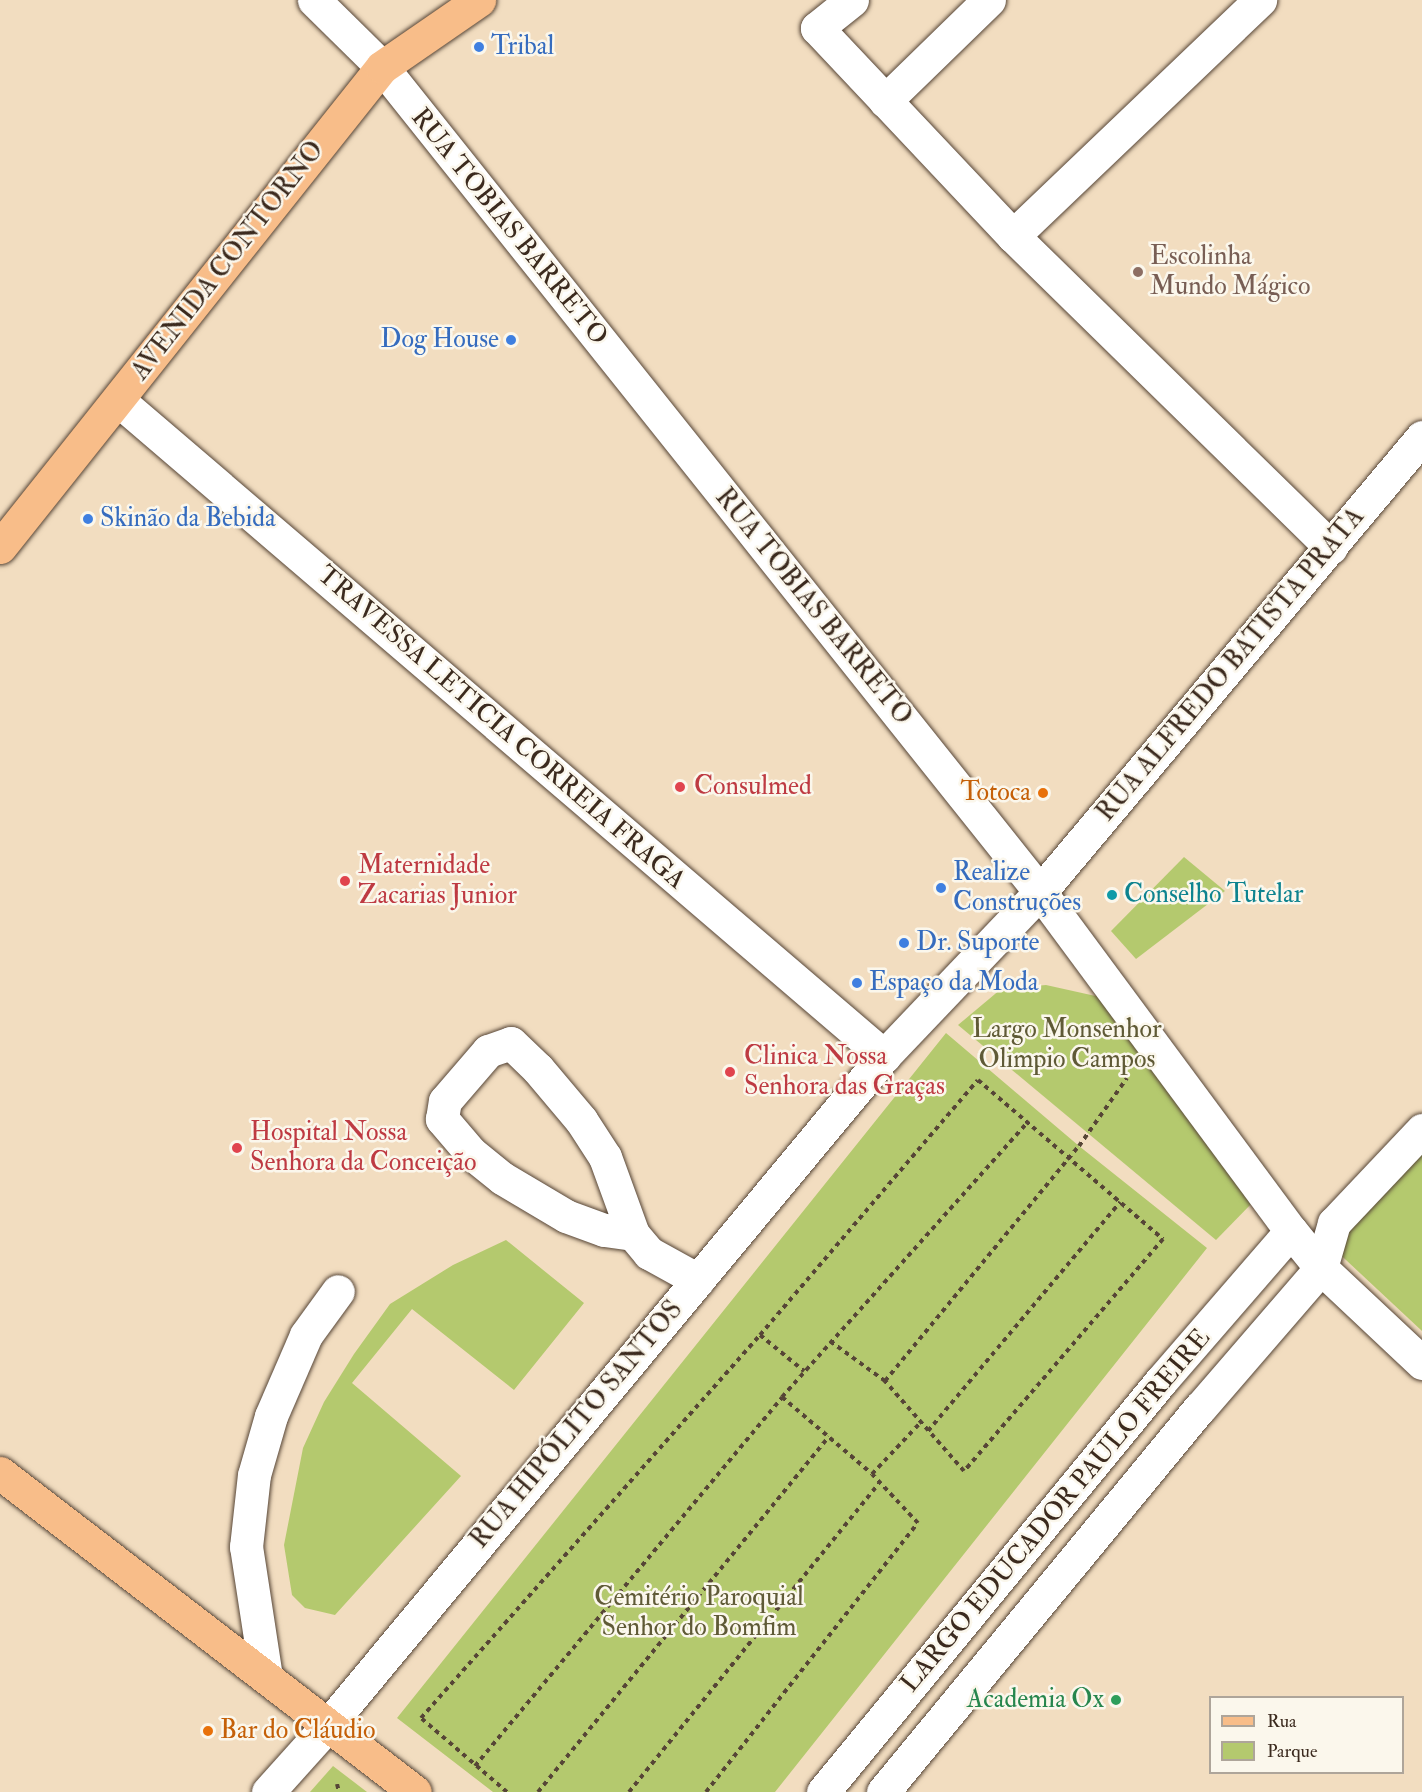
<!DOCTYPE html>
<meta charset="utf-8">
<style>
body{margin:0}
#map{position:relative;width:1422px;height:1792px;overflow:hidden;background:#f2ddc0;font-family:"IM FELL Double Pica",serif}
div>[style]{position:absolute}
.green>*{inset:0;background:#b4c96e}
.path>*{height:4px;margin-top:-2px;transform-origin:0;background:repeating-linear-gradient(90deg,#564536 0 4.5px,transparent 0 9px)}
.roads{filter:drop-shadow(0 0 2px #564536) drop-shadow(0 0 2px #564536)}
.minor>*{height:33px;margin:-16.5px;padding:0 16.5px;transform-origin:16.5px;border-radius:16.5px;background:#fff}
.major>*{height:33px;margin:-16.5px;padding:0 16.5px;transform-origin:16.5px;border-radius:16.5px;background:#f8bd89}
.dots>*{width:16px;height:16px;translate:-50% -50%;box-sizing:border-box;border:3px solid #fbf7ec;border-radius:50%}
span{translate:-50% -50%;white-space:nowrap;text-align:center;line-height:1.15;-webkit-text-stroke:5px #fbf7ec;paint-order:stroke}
.shop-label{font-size:26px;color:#366cbe}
.left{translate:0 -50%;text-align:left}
.right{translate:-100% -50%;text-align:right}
.street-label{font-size:26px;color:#3b2a1e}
.education-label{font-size:26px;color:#785e54}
.health-label{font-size:26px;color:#be3a42}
.food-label{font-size:26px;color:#c56008}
.culture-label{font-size:26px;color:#0d838f}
.park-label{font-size:26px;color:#5f5a36}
.leisure-label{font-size:26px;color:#27864d}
.legend{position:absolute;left:1209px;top:1696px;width:195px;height:78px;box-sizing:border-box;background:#fbf7ec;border:2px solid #aea59a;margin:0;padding:8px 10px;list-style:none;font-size:18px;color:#3b2a1e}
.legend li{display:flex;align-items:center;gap:12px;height:30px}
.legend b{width:30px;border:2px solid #aea59a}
</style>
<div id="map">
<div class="green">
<div style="clip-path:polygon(1184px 857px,1225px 891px,1136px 959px,1111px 931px)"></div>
<div style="clip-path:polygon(1046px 985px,1100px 997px,1255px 1200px,1216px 1240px,958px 1025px,1001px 989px)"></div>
<div style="clip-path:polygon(946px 1033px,1079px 1146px,1207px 1248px,775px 1792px,493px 1792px,397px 1718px)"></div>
<div style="clip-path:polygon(1422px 1150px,1422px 1331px,1331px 1246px)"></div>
<div style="clip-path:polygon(506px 1240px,584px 1303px,514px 1390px,412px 1309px,352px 1383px,461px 1476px,335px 1615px,305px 1608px,292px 1595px,284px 1545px,303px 1448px,324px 1402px,354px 1354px,390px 1304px,453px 1265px)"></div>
<div style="clip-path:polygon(333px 1766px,367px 1792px,310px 1792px)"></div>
</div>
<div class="path">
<div style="left:760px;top:1335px;width:335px;rotate:-49.5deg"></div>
<div style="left:978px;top:1080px;width:244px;rotate:40.7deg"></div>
<div style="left:1163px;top:1239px;width:306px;rotate:130.6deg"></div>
<div style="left:964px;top:1471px;width:120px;rotate:-131.3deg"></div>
<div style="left:885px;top:1381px;width:68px;rotate:-144deg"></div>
<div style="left:885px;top:1381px;width:305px;rotate:-50.5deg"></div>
<div style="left:1079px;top:1146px;width:83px;rotate:-54.8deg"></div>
<div style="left:782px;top:1397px;width:118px;rotate:40.5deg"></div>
<div style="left:872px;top:1474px;width:71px;rotate:-46.7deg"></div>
<div style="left:928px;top:1431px;width:299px;rotate:-50deg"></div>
<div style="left:475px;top:1766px;width:480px;rotate:-50.2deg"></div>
<div style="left:782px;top:1397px;width:368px;rotate:-48.2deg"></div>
<div style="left:337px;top:1784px;width:8px;rotate:76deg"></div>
<div style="left:507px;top:1792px;width:113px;rotate:-139.3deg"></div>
<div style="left:421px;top:1718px;width:511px;rotate:-48.49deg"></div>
<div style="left:760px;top:1335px;width:57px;rotate:39.3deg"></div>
<div style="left:538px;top:1792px;width:459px;rotate:-50.7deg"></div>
<div style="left:629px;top:1792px;width:397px;rotate:-51deg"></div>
<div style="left:706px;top:1792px;width:342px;rotate:-51.8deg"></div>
<div style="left:918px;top:1523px;width:67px;rotate:-133.2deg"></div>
</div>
<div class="roads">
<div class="minor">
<div style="left:314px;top:0;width:95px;rotate:44.6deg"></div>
<div style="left:382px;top:67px;width:1055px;rotate:51.42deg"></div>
<div style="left:1040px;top:892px;width:422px;rotate:53.5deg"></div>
<div style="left:1291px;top:1231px;width:48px;rotate:51deg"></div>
<div style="left:1321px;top:1268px;width:139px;rotate:43.2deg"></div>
<div style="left:852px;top:0;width:45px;rotate:141.3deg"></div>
<div style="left:817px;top:28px;width:286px;rotate:46.7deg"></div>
<div style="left:1013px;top:236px;width:445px;rotate:44.4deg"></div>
<div style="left:885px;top:101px;width:145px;rotate:-44.2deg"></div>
<div style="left:1013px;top:236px;width:342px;rotate:-43.7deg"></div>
<div style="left:118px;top:400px;width:1009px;rotate:40.58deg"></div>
<div style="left:633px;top:1234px;width:29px;rotate:-172deg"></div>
<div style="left:604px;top:1230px;width:40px;rotate:-159.8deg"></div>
<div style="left:566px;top:1216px;width:74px;rotate:-149.3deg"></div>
<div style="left:502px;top:1178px;width:40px;rotate:-141deg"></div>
<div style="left:471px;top:1153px;width:45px;rotate:-130.5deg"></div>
<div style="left:442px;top:1119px;width:18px;rotate:-81deg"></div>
<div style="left:445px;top:1101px;width:66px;rotate:-49.3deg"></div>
<div style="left:488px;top:1051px;width:24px;rotate:-19deg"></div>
<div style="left:511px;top:1043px;width:37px;rotate:44deg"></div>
<div style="left:538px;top:1069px;width:67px;rotate:49.9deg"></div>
<div style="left:581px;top:1120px;width:44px;rotate:57deg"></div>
<div style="left:605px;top:1157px;width:82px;rotate:70deg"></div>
<div style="left:633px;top:1234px;width:25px;rotate:50deg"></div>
<div style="left:649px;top:1253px;width:56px;rotate:28.9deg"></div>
<div style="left:266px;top:1677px;width:132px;rotate:-98.7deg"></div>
<div style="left:246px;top:1547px;width:72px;rotate:-83.7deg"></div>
<div style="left:254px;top:1475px;width:61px;rotate:-73.9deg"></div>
<div style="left:271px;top:1416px;width:88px;rotate:-66.6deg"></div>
<div style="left:306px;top:1335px;width:54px;rotate:-54deg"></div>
<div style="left:268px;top:1792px;width:91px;rotate:-48.1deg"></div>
<div style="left:329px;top:1724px;width:868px;rotate:-50.28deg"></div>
<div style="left:884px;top:1056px;width:226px;rotate:-46.4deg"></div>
<div style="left:1040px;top:892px;width:594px;rotate:-49.98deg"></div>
<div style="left:823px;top:1792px;width:532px;rotate:-50.57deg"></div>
<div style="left:1161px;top:1381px;width:198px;rotate:-49.1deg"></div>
<div style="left:883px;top:1792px;width:498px;rotate:-50.5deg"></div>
<div style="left:1200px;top:1408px;width:185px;rotate:-49.2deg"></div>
<div style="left:1321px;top:1268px;width:47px;rotate:-73.9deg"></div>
<div style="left:1334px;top:1223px;width:128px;rotate:-46.6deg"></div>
</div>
<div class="major">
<div style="left:0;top:547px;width:613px;rotate:-51.49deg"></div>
<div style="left:382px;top:67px;width:118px;rotate:-34.6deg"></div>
<div style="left:0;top:1473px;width:523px;rotate:37.55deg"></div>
</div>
</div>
<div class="dots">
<div style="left:479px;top:47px;background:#3f7fe0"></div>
<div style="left:1138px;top:272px;background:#8d6e63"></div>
<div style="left:511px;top:340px;background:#3f7fe0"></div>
<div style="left:88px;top:519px;background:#3f7fe0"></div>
<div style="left:680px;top:787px;background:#e0444e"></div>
<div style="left:1043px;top:793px;background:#e8710a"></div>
<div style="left:345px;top:881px;background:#e0444e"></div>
<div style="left:941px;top:888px;background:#3f7fe0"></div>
<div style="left:1112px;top:895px;background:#0f9aa8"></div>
<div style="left:904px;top:943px;background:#3f7fe0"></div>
<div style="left:857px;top:983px;background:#3f7fe0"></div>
<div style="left:730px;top:1072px;background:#e0444e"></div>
<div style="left:237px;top:1148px;background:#e0444e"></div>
<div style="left:1116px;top:1700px;background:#2e9e5b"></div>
<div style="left:208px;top:1731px;background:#e8710a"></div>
</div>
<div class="shop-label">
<span class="left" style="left:491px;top:47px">Tribal</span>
<span class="right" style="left:499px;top:340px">Dog House</span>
<span class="left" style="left:100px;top:519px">Skinão da Bebida</span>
<span class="left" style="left:953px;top:888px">Realize<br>Construções</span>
<span class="left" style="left:916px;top:943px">Dr. Suporte</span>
<span class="left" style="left:869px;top:983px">Espaço da Moda</span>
</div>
<div class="street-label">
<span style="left:509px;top:227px;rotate:51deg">RUA TOBIAS BARRETO</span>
<span style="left:228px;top:261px;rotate:-52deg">AVENIDA CONTORNO</span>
<span style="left:813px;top:607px;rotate:51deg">RUA TOBIAS BARRETO</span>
<span style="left:1231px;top:665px;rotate:-50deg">RUA ALFREDO BATISTA PRATA</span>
<span style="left:501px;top:728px;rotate:41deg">TRAVESSA LETICIA CORREIA FRAGA</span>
<span style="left:577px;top:1425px;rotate:-50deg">RUA HIPÓLITO SANTOS</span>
<span style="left:1056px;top:1511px;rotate:-50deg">LARGO EDUCADOR PAULO FREIRE</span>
</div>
<div class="education-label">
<span class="left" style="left:1150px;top:272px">Escolinha<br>Mundo Mágico</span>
</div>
<div class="health-label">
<span class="left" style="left:694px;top:787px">Consulmed</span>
<span class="left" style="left:358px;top:881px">Maternidade<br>Zacarias Junior</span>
<span class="left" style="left:744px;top:1072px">Clinica Nossa<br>Senhora das Graças</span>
<span class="left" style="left:250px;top:1148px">Hospital Nossa<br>Senhora da Conceição</span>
</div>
<div class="food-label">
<span class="right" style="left:1031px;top:793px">Totoca</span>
<span class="left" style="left:220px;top:1731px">Bar do Cláudio</span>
</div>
<div class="culture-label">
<span class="left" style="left:1124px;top:895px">Conselho Tutelar</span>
</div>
<div class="park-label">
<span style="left:1067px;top:1045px">Largo Monsenhor<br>Olimpio Campos</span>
<span style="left:699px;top:1613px">Cemitério Paroquial<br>Senhor do Bomfim</span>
</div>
<div class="leisure-label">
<span class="right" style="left:1104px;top:1700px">Academia Ox</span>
</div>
<ul class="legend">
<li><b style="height:8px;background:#f8bd89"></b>Rua</li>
<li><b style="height:16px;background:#b4c96e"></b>Parque</li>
</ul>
</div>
